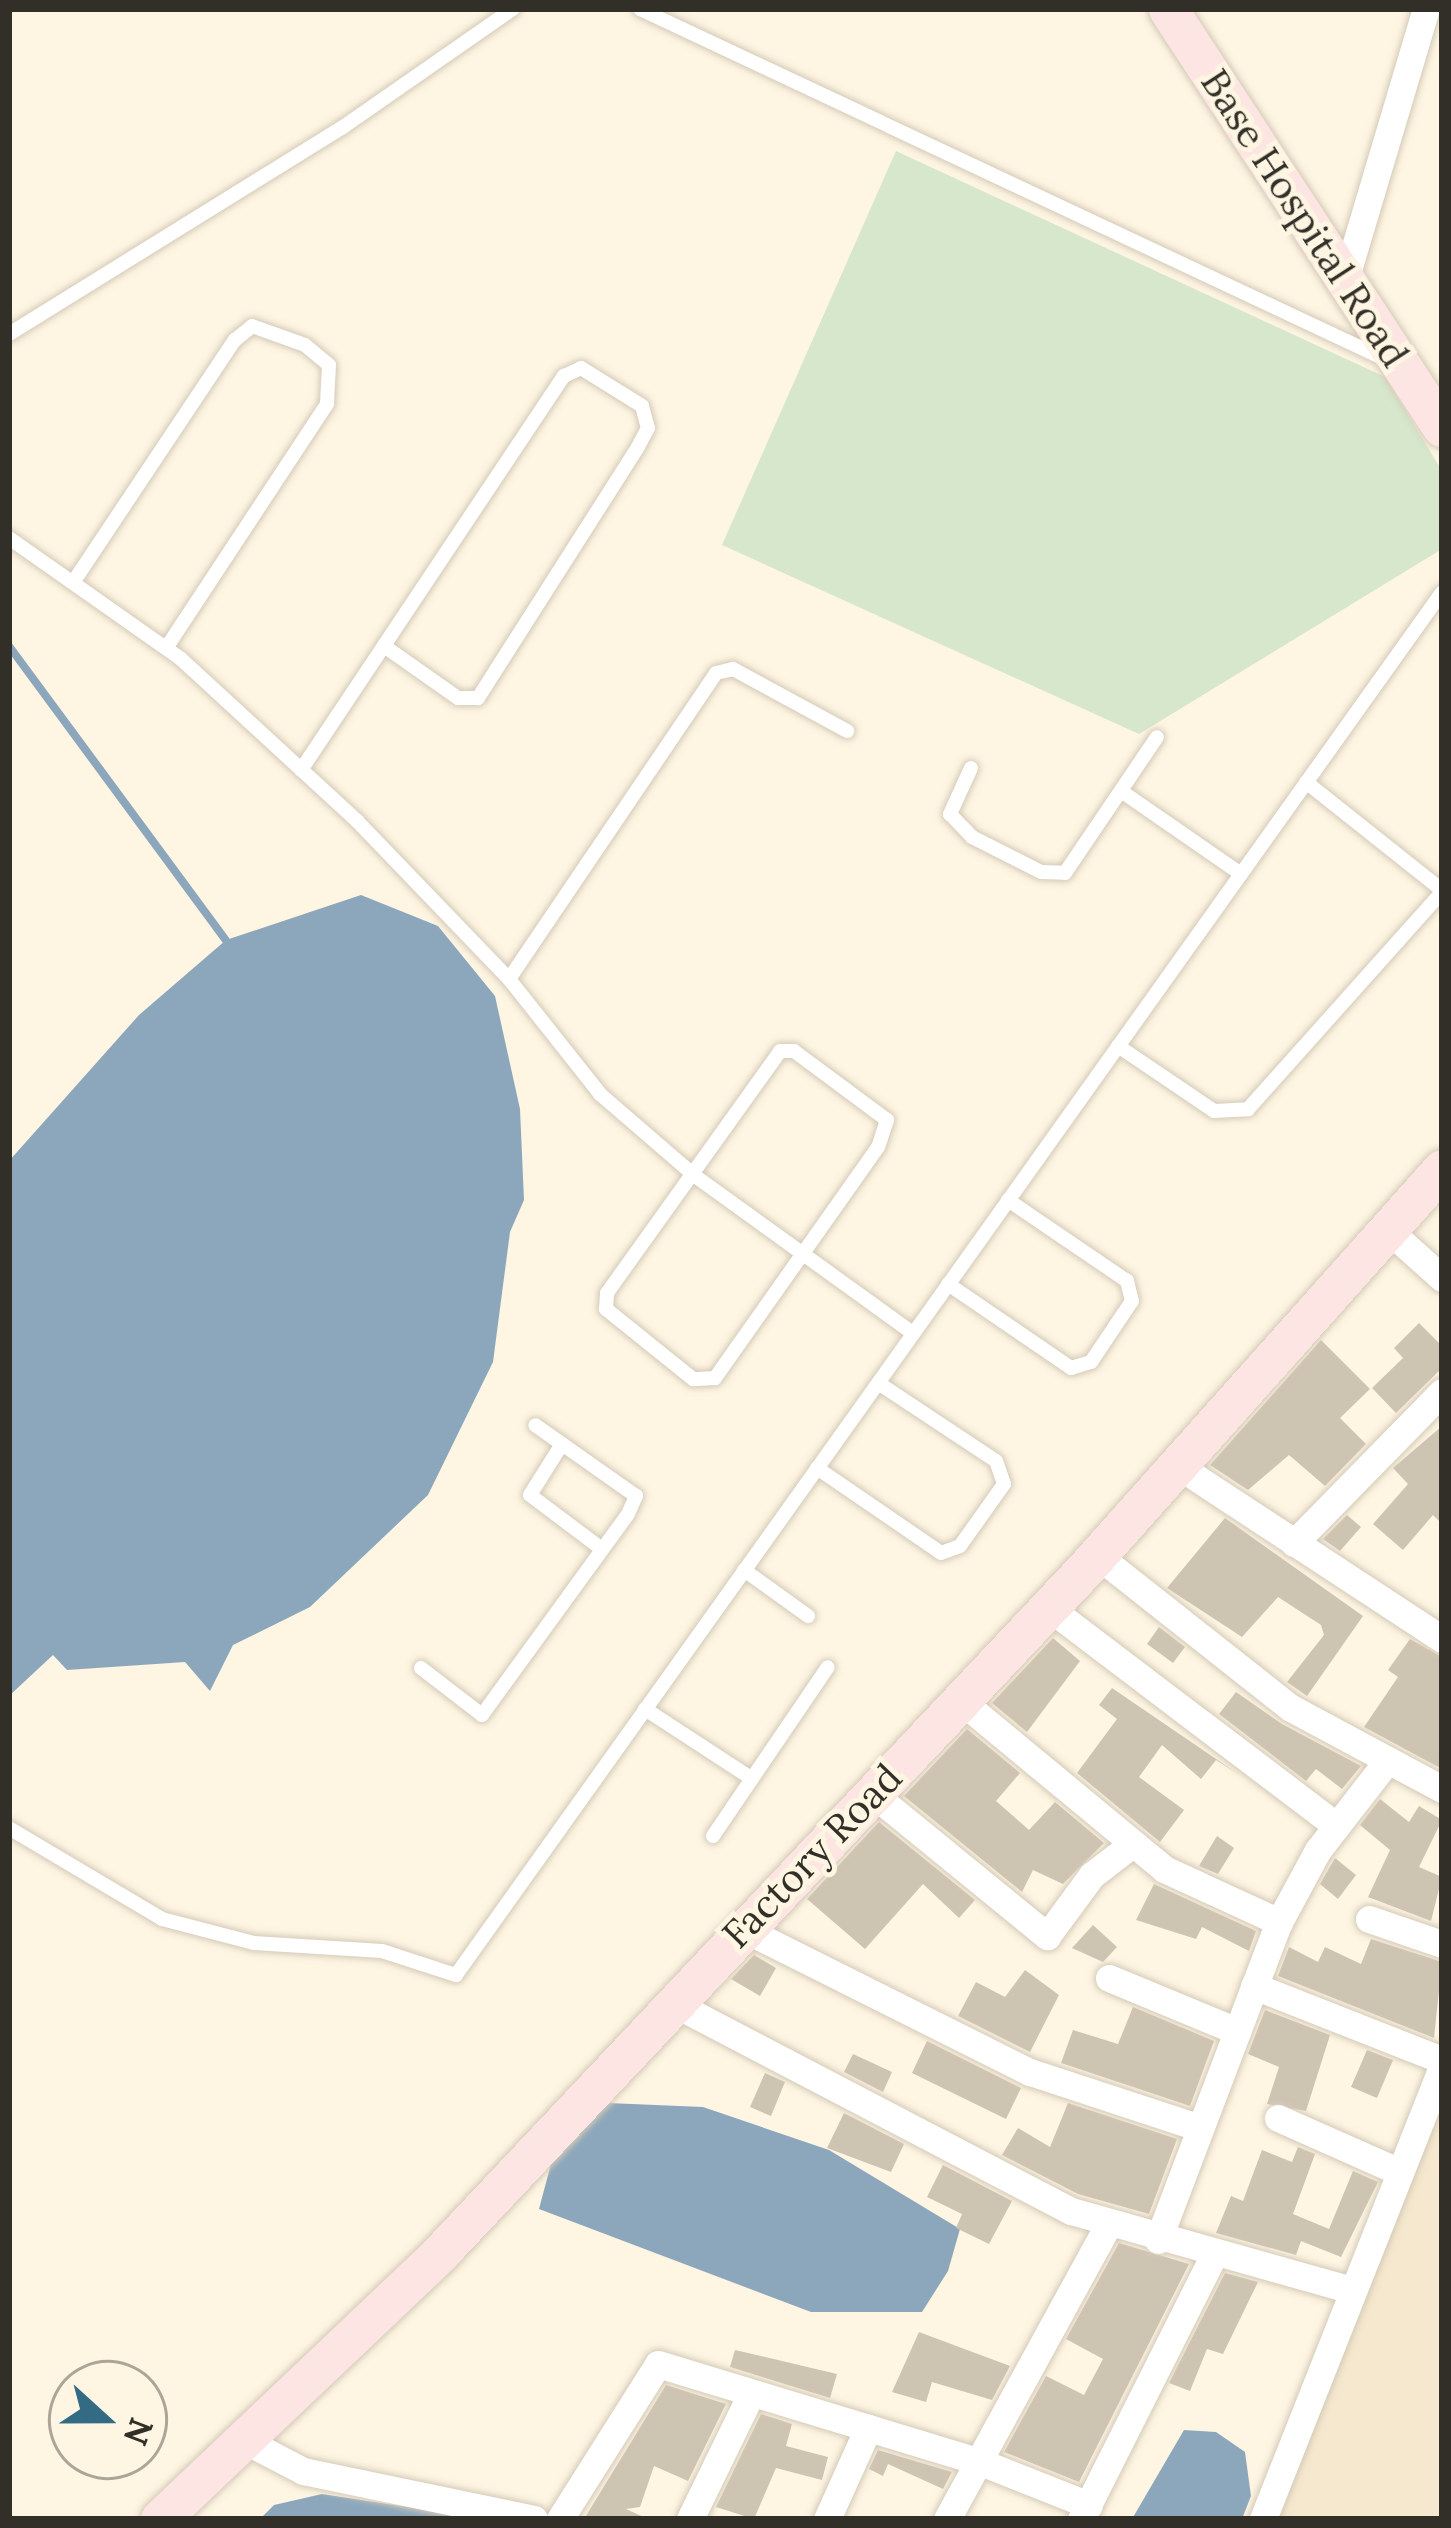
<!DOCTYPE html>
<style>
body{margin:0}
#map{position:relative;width:1451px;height:2528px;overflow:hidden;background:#fef5e2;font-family:Lora,serif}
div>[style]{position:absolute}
.built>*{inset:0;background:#f5e8ce}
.green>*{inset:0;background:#d6e7cb}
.water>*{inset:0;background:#8ca7bc}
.stream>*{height:8px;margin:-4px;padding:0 4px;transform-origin:4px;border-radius:4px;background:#8ca7bc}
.building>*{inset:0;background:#cec4b2}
.roads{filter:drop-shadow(0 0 3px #d4cab8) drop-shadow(0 0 3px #d4cab8)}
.lane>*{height:14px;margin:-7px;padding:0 7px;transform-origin:7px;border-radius:7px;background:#fff}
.street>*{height:27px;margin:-13.5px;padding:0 13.5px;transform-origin:13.5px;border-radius:13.5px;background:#fff}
.secondary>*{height:39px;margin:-19.5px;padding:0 19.5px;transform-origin:19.5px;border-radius:19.5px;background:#fce5e2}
span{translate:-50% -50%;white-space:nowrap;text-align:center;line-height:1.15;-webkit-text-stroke:10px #fef5e2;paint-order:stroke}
.street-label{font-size:39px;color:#322f28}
.frame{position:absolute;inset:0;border:12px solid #322f28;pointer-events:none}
.north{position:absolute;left:48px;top:2360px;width:120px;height:120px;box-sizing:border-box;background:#fef5e2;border:3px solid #aca698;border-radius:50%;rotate:111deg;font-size:33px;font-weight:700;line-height:48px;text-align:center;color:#322f28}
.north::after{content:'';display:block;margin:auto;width:42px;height:54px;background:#336a84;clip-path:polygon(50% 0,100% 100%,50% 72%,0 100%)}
</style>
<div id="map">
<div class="built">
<div style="clip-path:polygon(1442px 2088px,1442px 2519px,1273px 2519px)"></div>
</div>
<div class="green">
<div style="clip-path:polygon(896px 151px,1385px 377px,1442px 471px,1442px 549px,1139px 734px,722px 545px)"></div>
</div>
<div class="water">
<div style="clip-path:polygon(361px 895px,438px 926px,495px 996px,520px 1109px,524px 1200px,510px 1232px,493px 1362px,428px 1495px,310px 1607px,233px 1645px,210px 1691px,185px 1662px,67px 1670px,53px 1655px,9px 1696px,9px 1161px,139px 1015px,226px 940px)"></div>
<div style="clip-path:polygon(608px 2103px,703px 2107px,829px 2150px,960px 2229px,948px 2271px,922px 2312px,811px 2312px,539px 2209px,556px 2145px)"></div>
<div style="clip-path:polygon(1184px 2430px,1216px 2432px,1245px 2452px,1251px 2496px,1242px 2519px,1132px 2519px)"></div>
<div style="clip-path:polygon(322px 2494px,466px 2516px,475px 2519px,260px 2519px,274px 2505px)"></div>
</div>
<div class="stream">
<div style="left:9px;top:646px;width:365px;rotate:53.6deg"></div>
</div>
<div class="building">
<div style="clip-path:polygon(1419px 1323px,1442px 1346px,1442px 1368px,1396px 1413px,1372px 1388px,1403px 1358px,1394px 1348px)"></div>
<div style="clip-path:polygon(1321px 1340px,1370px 1389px,1340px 1418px,1366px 1444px,1325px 1486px,1289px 1455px,1248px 1490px,1210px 1465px)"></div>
<div style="clip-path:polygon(1442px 1426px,1442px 1524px,1433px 1515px,1403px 1550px,1373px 1524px,1408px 1484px,1393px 1468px)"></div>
<div style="clip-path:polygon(1347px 1515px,1361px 1527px,1340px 1551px,1323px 1539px)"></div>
<div style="clip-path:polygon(1225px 1518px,1363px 1616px,1307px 1696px,1287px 1682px,1324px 1635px,1321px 1625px,1278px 1597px,1242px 1637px,1167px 1588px)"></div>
<div style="clip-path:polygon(1159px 1627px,1185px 1647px,1173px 1663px,1147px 1644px)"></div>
<div style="clip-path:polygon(1053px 1638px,1080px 1661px,1027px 1732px,992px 1703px)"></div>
<div style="clip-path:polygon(1410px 1639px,1442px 1657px,1442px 1769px,1364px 1727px,1398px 1677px,1388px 1670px)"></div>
<div style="clip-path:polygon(1112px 1688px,1241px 1776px,1216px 1760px,1201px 1779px,1162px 1745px,1139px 1777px,1184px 1810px,1160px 1842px,1077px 1773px,1117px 1719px,1099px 1705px)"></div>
<div style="clip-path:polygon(1236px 1692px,1282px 1724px,1361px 1766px,1342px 1789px,1316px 1769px,1306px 1781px,1219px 1714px)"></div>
<div style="clip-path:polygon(967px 1729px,1020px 1773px,996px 1801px,1029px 1830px,1055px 1802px,1104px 1843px,1063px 1884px,1033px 1870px,1022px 1892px,904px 1796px)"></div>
<div style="clip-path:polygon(1380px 1799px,1409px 1822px,1419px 1806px,1442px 1820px,1419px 1867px,1442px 1877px,1431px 1921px,1368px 1897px,1390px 1850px,1360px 1825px)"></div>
<div style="clip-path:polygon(879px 1822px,975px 1900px,959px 1918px,923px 1884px,865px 1949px,807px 1899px)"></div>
<div style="clip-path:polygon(1217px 1836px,1234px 1848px,1218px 1874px,1199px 1866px)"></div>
<div style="clip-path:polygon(1335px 1858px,1356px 1875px,1338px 1899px,1320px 1884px)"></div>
<div style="clip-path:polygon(1154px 1884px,1256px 1931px,1249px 1951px,1202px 1927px,1196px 1939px,1136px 1920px)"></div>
<div style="clip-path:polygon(1093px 1925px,1117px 1947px,1103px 1962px,1072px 1948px)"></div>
<div style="clip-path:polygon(1371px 1939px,1442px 1962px,1434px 2038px,1278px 1976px,1289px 1947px,1318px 1962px,1325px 1947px,1361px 1964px)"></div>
<div style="clip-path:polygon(754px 1955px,776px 1968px,760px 1996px,731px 1979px)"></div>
<div style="clip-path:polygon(1025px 1970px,1059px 1995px,1030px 2052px,958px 2016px,976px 1982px,1005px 1997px)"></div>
<div style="clip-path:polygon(1133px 2007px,1214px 2041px,1190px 2106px,1061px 2063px,1073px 2030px,1118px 2044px)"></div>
<div style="clip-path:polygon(1265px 2010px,1330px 2035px,1306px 2111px,1267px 2104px,1279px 2067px,1248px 2054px)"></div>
<div style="clip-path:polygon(927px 2041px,1021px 2088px,1006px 2119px,912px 2073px)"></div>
<div style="clip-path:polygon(1367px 2050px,1393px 2060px,1377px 2098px,1351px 2087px)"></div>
<div style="clip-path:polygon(853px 2054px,892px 2072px,883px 2092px,844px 2072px)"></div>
<div style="clip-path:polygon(765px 2073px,785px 2082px,771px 2116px,750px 2107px)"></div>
<div style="clip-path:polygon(1068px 2103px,1177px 2139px,1149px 2214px,1078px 2194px,1002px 2155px,1018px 2128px,1050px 2147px)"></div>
<div style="clip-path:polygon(844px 2113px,904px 2144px,891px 2172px,827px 2148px)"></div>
<div style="clip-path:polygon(1298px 2147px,1315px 2154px,1293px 2214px,1329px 2229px,1353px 2171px,1378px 2182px,1341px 2257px,1301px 2241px,1296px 2255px,1216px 2233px,1231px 2196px,1243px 2201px,1262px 2150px,1292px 2162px)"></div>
<div style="clip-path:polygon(943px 2165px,1012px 2201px,989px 2244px,956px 2228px,962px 2214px,927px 2197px)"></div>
<div style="clip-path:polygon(1119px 2243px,1189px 2264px,1079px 2482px,1004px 2452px,1046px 2376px,1084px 2395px,1103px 2359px,1066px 2339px)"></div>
<div style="clip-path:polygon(1225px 2273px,1258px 2282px,1223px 2354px,1207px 2349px,1190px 2391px,1169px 2383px)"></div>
<div style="clip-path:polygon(919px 2332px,1010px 2366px,992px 2400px,932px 2382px,926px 2402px,892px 2392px)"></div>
<div style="clip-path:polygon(735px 2350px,837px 2374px,830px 2398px,730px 2367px)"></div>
<div style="clip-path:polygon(666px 2385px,726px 2404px,688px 2481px,654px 2466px,640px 2507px,626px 2509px,648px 2519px,584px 2519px)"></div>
<div style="clip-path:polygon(761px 2414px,792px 2424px,786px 2446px,828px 2457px,822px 2480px,776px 2468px,754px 2519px,716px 2507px)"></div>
<div style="clip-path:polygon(878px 2450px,952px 2472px,943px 2489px,888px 2464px,883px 2476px,869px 2469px)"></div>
</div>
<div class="roads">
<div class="lane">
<div style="left:640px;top:9px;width:825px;rotate:25.17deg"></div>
<div style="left:9px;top:334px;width:393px;rotate:-31.8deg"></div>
<div style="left:343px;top:127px;width:207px;rotate:-34.8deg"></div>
<div style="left:9px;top:538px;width:210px;rotate:35.1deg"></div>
<div style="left:181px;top:659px;width:239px;rotate:42.6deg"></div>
<div style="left:357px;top:821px;width:219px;rotate:46.1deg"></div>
<div style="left:509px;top:979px;width:147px;rotate:51.6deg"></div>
<div style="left:600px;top:1094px;width:125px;rotate:40.8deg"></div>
<div style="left:695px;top:1176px;width:269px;rotate:35.8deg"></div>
<div style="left:74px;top:581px;width:290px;rotate:-56.3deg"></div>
<div style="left:235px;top:340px;width:22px;rotate:-39deg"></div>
<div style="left:252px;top:326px;width:56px;rotate:19.7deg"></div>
<div style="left:305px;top:345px;width:31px;rotate:40deg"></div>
<div style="left:329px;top:365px;width:39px;rotate:93deg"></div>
<div style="left:327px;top:404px;width:292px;rotate:123.4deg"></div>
<div style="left:971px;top:768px;width:51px;rotate:114.5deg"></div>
<div style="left:950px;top:814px;width:32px;rotate:46deg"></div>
<div style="left:972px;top:837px;width:77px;rotate:26.9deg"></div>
<div style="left:1041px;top:872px;width:24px;rotate:2deg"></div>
<div style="left:1065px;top:873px;width:164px;rotate:-55.9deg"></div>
<div style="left:301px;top:770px;width:474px;rotate:-56.3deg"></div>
<div style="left:564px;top:376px;width:19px;rotate:-25deg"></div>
<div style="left:581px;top:368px;width:72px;rotate:31.9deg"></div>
<div style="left:642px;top:406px;width:23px;rotate:75deg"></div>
<div style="left:648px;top:428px;width:21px;rotate:118deg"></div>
<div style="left:638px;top:447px;width:298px;rotate:122.5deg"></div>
<div style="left:478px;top:698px;width:20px;rotate:180deg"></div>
<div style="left:458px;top:698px;width:90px;rotate:-144.9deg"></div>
<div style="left:1306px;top:782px;width:174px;rotate:38.5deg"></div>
<div style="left:1121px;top:791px;width:146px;rotate:34.7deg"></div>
<div style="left:509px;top:979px;width:369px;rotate:-55.9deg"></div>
<div style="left:716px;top:673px;width:17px;rotate:-13deg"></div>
<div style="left:733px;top:669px;width:130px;rotate:28.5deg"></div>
<div style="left:1118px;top:1046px;width:116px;rotate:34.1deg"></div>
<div style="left:1214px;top:1111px;width:34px;rotate:-3deg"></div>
<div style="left:1248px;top:1109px;width:291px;rotate:-48.2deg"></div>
<div style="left:780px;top:1051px;width:14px"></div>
<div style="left:794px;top:1051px;width:116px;rotate:36.6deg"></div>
<div style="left:887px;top:1120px;width:28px;rotate:108deg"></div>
<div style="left:878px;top:1147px;width:283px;rotate:125.2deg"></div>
<div style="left:715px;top:1378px;width:22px;rotate:177deg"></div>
<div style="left:693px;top:1379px;width:112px;rotate:-141.2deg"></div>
<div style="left:606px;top:1309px;width:16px;rotate:-86deg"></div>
<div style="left:607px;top:1293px;width:297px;rotate:-54.4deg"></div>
<div style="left:948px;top:1284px;width:149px;rotate:34.3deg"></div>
<div style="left:1071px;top:1368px;width:21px;rotate:-17deg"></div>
<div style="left:1091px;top:1362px;width:73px;rotate:-56.1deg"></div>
<div style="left:1132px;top:1301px;width:21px;rotate:-104deg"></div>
<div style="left:1127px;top:1281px;width:144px;rotate:-145.8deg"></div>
<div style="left:562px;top:1444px;width:60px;rotate:122.1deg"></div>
<div style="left:530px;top:1495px;width:90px;rotate:36.9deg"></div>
<div style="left:817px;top:1468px;width:150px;rotate:34.4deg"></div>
<div style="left:941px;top:1553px;width:20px;rotate:-20deg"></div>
<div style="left:960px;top:1546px;width:76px;rotate:-54.6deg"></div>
<div style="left:1004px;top:1484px;width:24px;rotate:-109deg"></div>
<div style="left:996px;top:1461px;width:141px;rotate:-146.5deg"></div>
<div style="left:744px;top:1570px;width:79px;rotate:35.7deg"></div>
<div style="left:421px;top:1668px;width:77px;rotate:37.6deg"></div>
<div style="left:482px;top:1715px;width:248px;rotate:-54deg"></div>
<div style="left:628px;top:1514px;width:20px;rotate:-66deg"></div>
<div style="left:636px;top:1496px;width:123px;rotate:-144.9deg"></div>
<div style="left:645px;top:1709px;width:126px;rotate:33.1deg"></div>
<div style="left:9px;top:1828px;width:178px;rotate:30.7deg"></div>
<div style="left:162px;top:1919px;width:95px;rotate:14.6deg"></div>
<div style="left:254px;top:1943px;width:128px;rotate:3.6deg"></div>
<div style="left:382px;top:1951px;width:78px;rotate:18deg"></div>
<div style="left:456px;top:1975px;width:1698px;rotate:-54.51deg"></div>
<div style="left:713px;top:1836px;width:204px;rotate:-55.8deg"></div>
</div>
<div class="street">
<div style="left:1345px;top:280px;width:283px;rotate:-73.4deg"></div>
<div style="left:1386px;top:1228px;width:75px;rotate:41.8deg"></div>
<div style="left:1177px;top:1465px;width:317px;rotate:33.3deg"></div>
<div style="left:1294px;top:1543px;width:211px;rotate:-45.6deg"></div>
<div style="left:1097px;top:1555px;width:247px;rotate:38.3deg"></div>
<div style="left:1291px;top:1708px;width:171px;rotate:28.2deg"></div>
<div style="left:1048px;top:1607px;width:362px;rotate:37.2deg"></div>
<div style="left:960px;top:1700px;width:265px;rotate:39.6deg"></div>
<div style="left:1164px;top:1869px;width:127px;rotate:24.7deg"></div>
<div style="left:873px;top:1794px;width:225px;rotate:39.2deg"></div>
<div style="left:1047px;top:1936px;width:76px;rotate:-53.6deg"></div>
<div style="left:1092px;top:1875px;width:49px;rotate:-37.6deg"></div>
<div style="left:1369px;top:1919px;width:77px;rotate:18.9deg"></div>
<div style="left:742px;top:1928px;width:322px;rotate:26.6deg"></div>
<div style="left:1030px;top:2072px;width:179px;rotate:18.2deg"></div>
<div style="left:1109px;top:1978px;width:139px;rotate:22.5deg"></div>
<div style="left:1254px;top:1986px;width:202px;rotate:21.5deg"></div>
<div style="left:673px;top:2003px;width:449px;rotate:27.6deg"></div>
<div style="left:1071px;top:2211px;width:292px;rotate:15.7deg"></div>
<div style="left:1278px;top:2118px;width:133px;rotate:23.9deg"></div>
<div style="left:1158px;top:2240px;width:340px;rotate:-69.2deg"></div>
<div style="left:1279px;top:1922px;width:82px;rotate:-61.6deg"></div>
<div style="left:1318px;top:1850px;width:113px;rotate:-52.2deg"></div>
<div style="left:240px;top:2438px;width:71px;rotate:27.6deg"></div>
<div style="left:303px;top:2471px;width:236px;rotate:11.7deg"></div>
<div style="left:560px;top:2519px;width:183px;rotate:-57.7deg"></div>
<div style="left:658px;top:2364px;width:340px;rotate:16.9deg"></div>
<div style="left:983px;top:2463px;width:114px;rotate:21.6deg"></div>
<div style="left:690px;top:2519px;width:137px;rotate:-64deg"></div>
<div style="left:827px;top:2519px;width:100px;rotate:-65.7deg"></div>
<div style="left:947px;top:2519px;width:337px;rotate:-61.3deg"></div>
<div style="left:1081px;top:2519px;width:292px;rotate:-63.3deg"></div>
<div style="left:1263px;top:2519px;width:485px;rotate:-68.4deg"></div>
</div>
<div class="secondary">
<div style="left:1168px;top:9px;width:500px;rotate:56.8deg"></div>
<div style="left:160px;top:2519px;width:386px;rotate:-43.5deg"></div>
<div style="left:440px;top:2253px;width:940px;rotate:-46.68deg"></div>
<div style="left:1085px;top:1569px;width:536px;rotate:-48.25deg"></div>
</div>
</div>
<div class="street-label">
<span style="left:1305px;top:218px;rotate:57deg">Base Hospital Road</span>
<span style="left:812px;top:1856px;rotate:-46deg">Factory Road</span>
</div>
<div class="frame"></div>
<div class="north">N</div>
</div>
